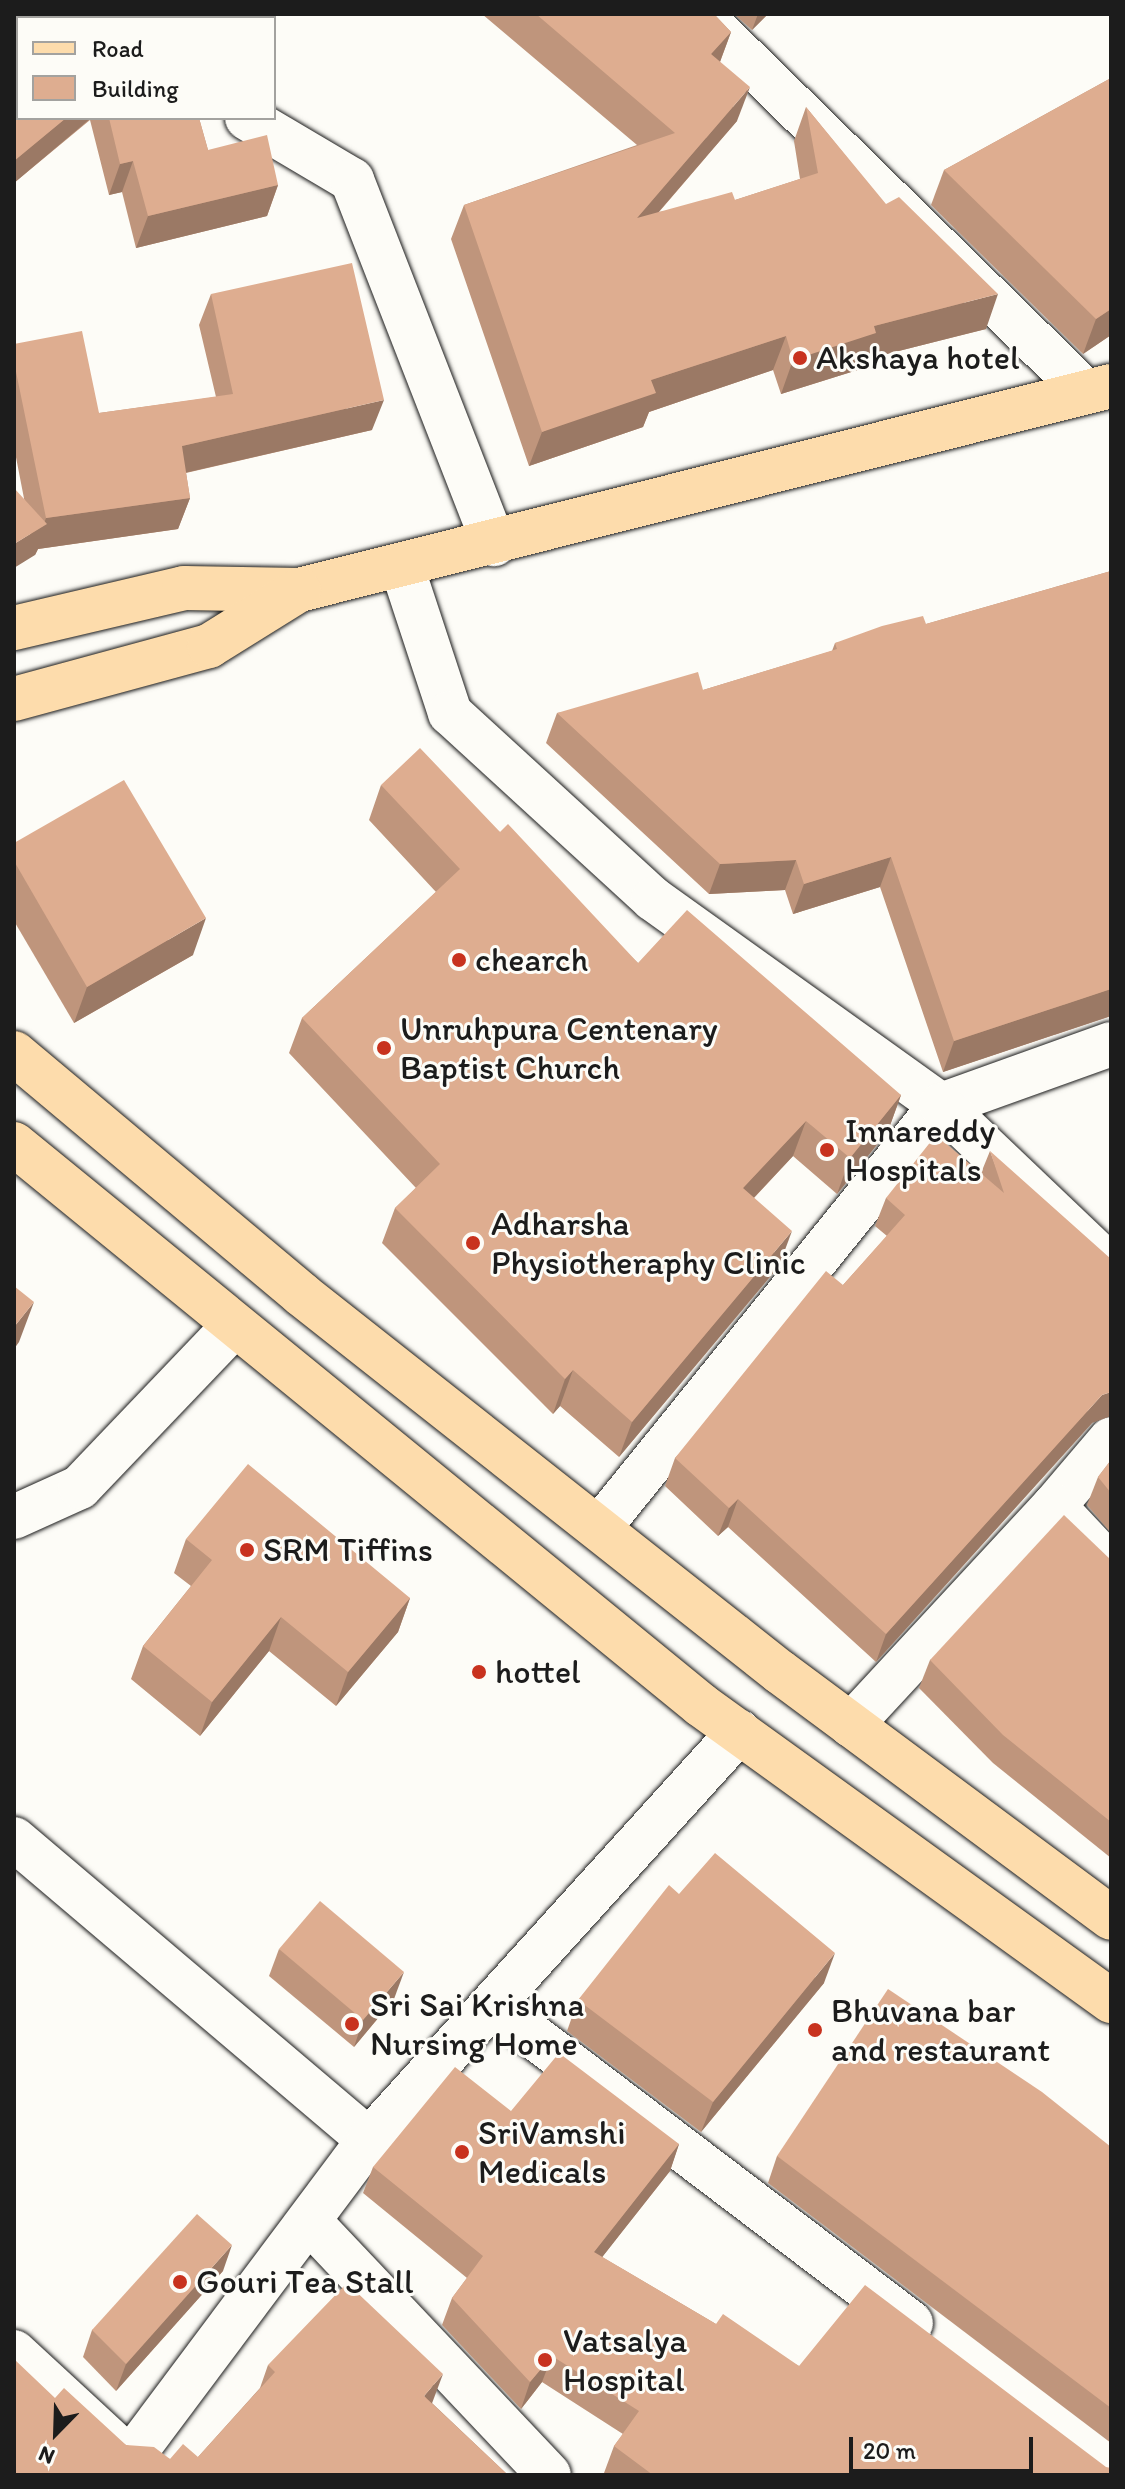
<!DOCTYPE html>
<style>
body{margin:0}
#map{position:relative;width:1125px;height:2489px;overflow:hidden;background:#fdfcf7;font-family:Itim,sans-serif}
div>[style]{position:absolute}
.roads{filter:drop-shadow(0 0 2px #1c1c1c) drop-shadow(0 0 2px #1c1c1c)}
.minor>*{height:44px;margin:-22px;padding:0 22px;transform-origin:22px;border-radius:22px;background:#fdfcf7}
.major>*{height:44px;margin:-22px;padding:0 22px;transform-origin:22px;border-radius:22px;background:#fddcac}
.highway>*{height:44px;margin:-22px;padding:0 22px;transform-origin:22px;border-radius:22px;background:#fddcac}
.wall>*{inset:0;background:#bf957c}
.shaded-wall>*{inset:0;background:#9b7965}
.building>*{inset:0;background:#dead90}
.dots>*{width:22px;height:22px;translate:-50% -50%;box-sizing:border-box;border:4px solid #fdfcf7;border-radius:50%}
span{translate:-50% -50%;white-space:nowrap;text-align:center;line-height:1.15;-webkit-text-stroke:6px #fdfcf7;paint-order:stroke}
.poi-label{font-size:34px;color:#1c1c1c}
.left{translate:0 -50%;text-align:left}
.frame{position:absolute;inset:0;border:16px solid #1c1c1c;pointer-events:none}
.legend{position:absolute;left:16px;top:16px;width:260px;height:104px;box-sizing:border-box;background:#fdfcf7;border:2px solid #a3a29f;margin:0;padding:10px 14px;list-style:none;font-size:24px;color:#1c1c1c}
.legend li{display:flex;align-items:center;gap:16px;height:40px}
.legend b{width:40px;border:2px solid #a3a29f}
.north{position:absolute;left:16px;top:2393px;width:80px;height:80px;-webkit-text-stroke:6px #fdfcf7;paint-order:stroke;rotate:203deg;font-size:22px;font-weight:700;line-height:32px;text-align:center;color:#1c1c1c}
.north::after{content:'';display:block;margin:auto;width:28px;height:36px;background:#1c1c1c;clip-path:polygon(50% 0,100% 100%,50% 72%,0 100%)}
.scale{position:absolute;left:849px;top:2437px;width:184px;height:36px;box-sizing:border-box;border:4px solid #1c1c1c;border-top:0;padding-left:10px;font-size:24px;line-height:28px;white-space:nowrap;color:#1c1c1c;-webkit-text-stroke:6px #fdfcf7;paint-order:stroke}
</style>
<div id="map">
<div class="roads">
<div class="minor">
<div style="left:94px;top:14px;width:6px;rotate:39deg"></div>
<div style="left:700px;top:14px;width:539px;rotate:44.4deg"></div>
<div style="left:163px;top:18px;width:5px;rotate:-53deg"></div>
<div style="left:247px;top:118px;width:122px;rotate:30.6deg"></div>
<div style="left:352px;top:180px;width:391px;rotate:68.7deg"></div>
<div style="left:402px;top:567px;width:154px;rotate:71.8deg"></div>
<div style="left:450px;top:713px;width:275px;rotate:42.5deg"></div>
<div style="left:653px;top:899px;width:354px;rotate:35.6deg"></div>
<div style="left:941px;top:1105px;width:181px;rotate:-19.7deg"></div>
<div style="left:1054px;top:1506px;width:88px;rotate:-49.6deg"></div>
<div style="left:14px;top:1517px;width:72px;rotate:-24.4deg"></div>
<div style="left:80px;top:1487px;width:221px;rotate:-46.3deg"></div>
<div style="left:599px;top:1528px;width:544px;rotate:-51.04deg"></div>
<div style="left:941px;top:1105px;width:235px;rotate:43.6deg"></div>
<div style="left:851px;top:1725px;width:299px;rotate:-47.2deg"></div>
<div style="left:1054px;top:1506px;width:83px;rotate:46.9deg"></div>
<div style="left:14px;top:1839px;width:465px;rotate:40.3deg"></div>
<div style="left:492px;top:2005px;width:526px;rotate:37.2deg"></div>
<div style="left:309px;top:2221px;width:349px;rotate:46.6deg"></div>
<div style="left:14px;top:2352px;width:158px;rotate:42.7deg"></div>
<div style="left:130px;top:2459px;width:399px;rotate:-53.2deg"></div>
<div style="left:369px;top:2140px;width:551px;rotate:-47.8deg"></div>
</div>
<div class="major">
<div style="left:14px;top:628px;width:175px;rotate:-13.2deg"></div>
<div style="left:184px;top:588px;width:115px;rotate:1deg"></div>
<div style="left:299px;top:590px;width:837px;rotate:-14.1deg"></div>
<div style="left:14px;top:699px;width:202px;rotate:-15.2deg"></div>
<div style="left:209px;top:646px;width:106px;rotate:-31.9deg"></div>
</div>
<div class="highway">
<div style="left:14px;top:1053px;width:375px;rotate:40deg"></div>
<div style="left:301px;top:1294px;width:610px;rotate:38.28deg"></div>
<div style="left:780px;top:1672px;width:412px;rotate:36.6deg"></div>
<div style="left:14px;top:1144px;width:887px;rotate:39.23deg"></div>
<div style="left:701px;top:1705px;width:506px;rotate:35.83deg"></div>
</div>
</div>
<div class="wall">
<div style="clip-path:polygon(14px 14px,18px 118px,199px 118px,208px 150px,278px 185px,267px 216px,136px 248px,122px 192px,109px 195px,90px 120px,14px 183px)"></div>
<div style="clip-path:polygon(482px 14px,714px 14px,731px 32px,720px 62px,737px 121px,659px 212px,735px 200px,800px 179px,794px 141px,806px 107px,986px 329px,867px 359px,864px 368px,781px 394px,773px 370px,649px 412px,643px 427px,529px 466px,451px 239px,464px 205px,637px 145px)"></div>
<div style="clip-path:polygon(734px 14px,768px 14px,752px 30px)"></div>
<div style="clip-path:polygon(1111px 78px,1111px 335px,1083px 354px,931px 205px,944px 170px)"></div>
<div style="clip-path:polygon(211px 294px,372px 430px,186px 473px,190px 498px,178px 529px,38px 549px,35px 555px,14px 447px,14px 344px,99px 413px,216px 397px,199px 325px)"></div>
<div style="clip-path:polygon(1111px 571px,1111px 1016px,943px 1072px,880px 887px,793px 914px,785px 890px,709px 894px,546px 743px,557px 713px,703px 690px,832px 651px,835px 643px,926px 624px)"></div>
<div style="clip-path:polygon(381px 785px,500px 832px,638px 963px,901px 1095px,888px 1131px,837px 1194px,793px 1156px,754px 1198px,779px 1266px,619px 1457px,560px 1406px,553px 1414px,382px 1243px,395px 1208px,416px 1188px,289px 1053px,302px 1018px,436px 892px,369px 820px)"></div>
<div style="clip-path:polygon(14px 843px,193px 955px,74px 1023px,14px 921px)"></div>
<div style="clip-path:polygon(990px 1151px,1092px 1423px,876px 1662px,728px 1527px,718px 1536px,665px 1486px,675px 1458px,843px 1285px,887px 1236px,875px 1226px,886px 1198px,981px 1173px)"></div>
<div style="clip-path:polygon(1111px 1460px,1111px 1533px,1087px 1505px,1098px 1477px)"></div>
<div style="clip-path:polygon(186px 1539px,410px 1598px,398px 1632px,336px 1706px,269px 1651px,200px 1736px,131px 1679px,143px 1646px,191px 1586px,174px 1573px)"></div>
<div style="clip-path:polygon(1111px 1560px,1111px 1858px,993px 1763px,919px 1688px,930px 1660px)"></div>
<div style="clip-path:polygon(679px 1894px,824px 1983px,701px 2132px,567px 2031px,578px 2000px)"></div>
<div style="clip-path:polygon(279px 1949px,394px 1999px,354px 2047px,269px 1976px)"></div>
<div style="clip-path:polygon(511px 2111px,679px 2144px,670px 2171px,602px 2257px,716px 2324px,799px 2366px,1111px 2475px,607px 2475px,604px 2473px,614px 2446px,623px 2434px,542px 2382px,521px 2409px,442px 2325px,452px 2298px,467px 2278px,363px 2193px,373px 2167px)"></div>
<div style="clip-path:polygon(1111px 2147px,1111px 2443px,768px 2183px,777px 2156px)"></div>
<div style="clip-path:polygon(223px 2271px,116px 2391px,83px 2357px,92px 2330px)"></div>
<div style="clip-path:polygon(268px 2365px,432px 2403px,508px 2475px,14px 2475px,55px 2398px,126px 2445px,170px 2459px,198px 2457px,260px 2388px)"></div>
</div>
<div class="shaded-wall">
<div style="clip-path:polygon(758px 14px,768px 14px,752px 30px)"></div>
<div style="clip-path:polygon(731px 32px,718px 67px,711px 54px)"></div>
<div style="clip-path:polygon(750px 87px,737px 121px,624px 252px,637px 218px)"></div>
<div style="clip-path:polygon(66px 118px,91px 118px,14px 183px,14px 161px)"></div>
<div style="clip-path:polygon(133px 161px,122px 192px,109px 195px,120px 164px)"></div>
<div style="clip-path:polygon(278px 185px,267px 216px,136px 248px,148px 216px)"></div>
<div style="clip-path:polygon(998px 294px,986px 329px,867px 359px,864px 368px,781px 394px,793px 360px,874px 326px)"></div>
<div style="clip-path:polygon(1111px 309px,1111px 335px,1083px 354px,1096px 319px)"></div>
<div style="clip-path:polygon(786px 336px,773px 370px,649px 412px,643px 427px,529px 466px,542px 432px,651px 380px)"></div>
<div style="clip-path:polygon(384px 400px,372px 430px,171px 476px,182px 446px)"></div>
<div style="clip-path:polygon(190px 498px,178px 529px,38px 549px,35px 555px,14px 568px,14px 544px,43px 526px,46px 518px)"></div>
<div style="clip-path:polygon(891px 857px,880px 887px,793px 914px,804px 884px)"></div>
<div style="clip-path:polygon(796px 860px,785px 890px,709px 894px,720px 864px)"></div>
<div style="clip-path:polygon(206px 918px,193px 955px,74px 1023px,87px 987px)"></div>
<div style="clip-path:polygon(1111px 989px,1111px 1016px,943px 1072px,954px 1041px)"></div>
<div style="clip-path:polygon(901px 1095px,888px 1131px,837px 1194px,850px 1158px)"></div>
<div style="clip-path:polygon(806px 1121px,793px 1156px,730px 1223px,743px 1188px)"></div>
<div style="clip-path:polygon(792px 1231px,779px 1266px,619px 1457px,632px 1422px)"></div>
<div style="clip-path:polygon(34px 1302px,19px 1342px,14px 1349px,14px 1327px)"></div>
<div style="clip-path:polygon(573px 1370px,560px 1406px,553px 1414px,565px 1379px)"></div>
<div style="clip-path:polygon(1111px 1392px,1111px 1416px,1092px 1423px,876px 1662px,886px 1634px,1102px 1395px)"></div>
<div style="clip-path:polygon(738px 1499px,728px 1527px,718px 1536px,729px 1508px)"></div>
<div style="clip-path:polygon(410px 1598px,398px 1632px,336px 1706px,348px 1672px)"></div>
<div style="clip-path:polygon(281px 1617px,269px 1651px,200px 1736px,212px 1702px)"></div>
<div style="clip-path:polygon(835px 1953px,824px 1983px,701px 2132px,713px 2102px)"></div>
<div style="clip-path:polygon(404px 1972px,394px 1999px,354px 2047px,363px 2020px)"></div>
<div style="clip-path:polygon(679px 2144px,670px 2171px,585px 2279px,594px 2252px)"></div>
<div style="clip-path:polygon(232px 2245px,223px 2271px,116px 2391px,126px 2364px)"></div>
<div style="clip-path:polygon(552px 2356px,542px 2382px,521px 2409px,530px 2382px)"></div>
<div style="clip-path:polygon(443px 2374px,431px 2406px,424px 2396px)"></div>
</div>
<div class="building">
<div style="clip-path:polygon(14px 14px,88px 14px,92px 18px,18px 18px,18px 118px,66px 118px,14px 161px)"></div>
<div style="clip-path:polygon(536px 14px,714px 14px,731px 32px,711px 54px,750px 87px,637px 218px,732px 192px,735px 200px,818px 173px,806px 107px,886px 204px,899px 197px,998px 294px,874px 326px,876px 333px,793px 360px,786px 336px,651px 380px,656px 393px,542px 432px,464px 205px,675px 133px)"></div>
<div style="clip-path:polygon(1111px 78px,1111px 309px,1096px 319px,944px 170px)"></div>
<div style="clip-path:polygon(109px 118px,199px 118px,208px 150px,267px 135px,278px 185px,148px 216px,133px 161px,120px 164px)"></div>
<div style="clip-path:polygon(352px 263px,384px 400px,182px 446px,190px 498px,46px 518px,14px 362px,14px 344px,82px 331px,99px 413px,233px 394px,211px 294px)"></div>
<div style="clip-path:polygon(14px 488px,47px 524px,14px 544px)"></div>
<div style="clip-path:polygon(1111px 571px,1111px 989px,954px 1041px,891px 857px,804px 884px,796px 860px,720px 864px,557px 713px,698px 672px,703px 690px,837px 649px,835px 643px,882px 626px,923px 616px,926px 624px)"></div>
<div style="clip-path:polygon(420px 748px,500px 832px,508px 824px,638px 963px,687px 910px,901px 1095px,850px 1158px,806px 1121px,743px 1188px,792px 1231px,632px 1422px,573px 1370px,565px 1379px,395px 1208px,440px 1164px,302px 1018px,460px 869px,381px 785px)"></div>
<div style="clip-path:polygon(124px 780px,206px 918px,87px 987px,14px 861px,14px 843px)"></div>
<div style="clip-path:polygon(936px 1135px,1004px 1193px,990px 1151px,1111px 1259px,1111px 1392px,1102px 1395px,886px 1634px,738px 1499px,729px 1508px,675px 1458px,826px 1271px,843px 1285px,905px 1215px,886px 1198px)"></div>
<div style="clip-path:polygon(14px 1286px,34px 1302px,14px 1327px)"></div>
<div style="clip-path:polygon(1111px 1460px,1111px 1493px,1098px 1477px)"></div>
<div style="clip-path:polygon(248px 1464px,410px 1598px,348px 1672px,281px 1617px,212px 1702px,143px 1646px,212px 1560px,186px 1539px)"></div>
<div style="clip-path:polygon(1064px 1515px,1111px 1560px,1111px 1822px,1003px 1735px,930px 1660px)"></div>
<div style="clip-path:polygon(715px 1853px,835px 1953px,713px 2102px,578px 2000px,669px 1885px,679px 1894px)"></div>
<div style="clip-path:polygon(320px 1901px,404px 1972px,363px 2020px,279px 1949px)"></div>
<div style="clip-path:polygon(888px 1989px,1042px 2092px,1111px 2147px,1111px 2408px,777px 2156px)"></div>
<div style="clip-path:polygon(559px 2053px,679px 2144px,594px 2252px,716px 2324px,723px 2314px,799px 2366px,865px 2285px,1106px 2467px,1111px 2468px,1111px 2475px,653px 2475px,614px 2446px,639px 2411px,552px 2356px,530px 2382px,452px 2298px,483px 2256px,373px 2167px,455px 2067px,511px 2111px)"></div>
<div style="clip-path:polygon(197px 2214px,232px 2245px,126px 2364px,92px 2330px)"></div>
<div style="clip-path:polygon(347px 2283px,443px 2374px,424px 2396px,508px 2475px,14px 2475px,14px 2359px,55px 2398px,64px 2388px,126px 2445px,154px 2447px,170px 2459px,183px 2444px,198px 2457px,275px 2372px,268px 2365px)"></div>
</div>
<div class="dots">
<div style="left:800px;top:358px;background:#c8321e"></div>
<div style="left:459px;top:960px;background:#c8321e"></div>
<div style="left:384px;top:1048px;background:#c8321e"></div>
<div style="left:827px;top:1150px;background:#c8321e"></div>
<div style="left:473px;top:1243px;background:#c8321e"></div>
<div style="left:247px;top:1550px;background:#c8321e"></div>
<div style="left:479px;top:1672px;background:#c8321e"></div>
<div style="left:352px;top:2024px;background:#c8321e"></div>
<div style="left:815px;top:2030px;background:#c8321e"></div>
<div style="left:462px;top:2152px;background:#c8321e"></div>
<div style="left:180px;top:2282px;background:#c8321e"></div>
<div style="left:545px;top:2360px;background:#c8321e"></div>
</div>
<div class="poi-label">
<span class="left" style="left:816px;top:358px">Akshaya hotel</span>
<span class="left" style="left:475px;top:960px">chearch</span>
<span class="left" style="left:400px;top:1048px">Unruhpura Centenary<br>Baptist Church</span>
<span class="left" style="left:845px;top:1150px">Innareddy<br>Hospitals</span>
<span class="left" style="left:491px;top:1243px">Adharsha<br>Physiotheraphy Clinic</span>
<span class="left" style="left:263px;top:1550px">SRM Tiffins</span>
<span class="left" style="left:495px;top:1672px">hottel</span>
<span class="left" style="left:370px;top:2024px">Sri Sai Krishna<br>Nursing Home</span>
<span class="left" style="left:831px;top:2030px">Bhuvana bar<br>and restaurant</span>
<span class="left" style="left:478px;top:2152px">SriVamshi<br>Medicals</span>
<span class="left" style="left:196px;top:2282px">Gouri Tea Stall</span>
<span class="left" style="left:563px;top:2360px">Vatsalya<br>Hospital</span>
</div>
<div class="frame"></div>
<ul class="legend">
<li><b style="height:10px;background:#fddcac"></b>Road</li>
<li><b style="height:22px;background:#dead90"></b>Building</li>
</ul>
<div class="north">N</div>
<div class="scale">20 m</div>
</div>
